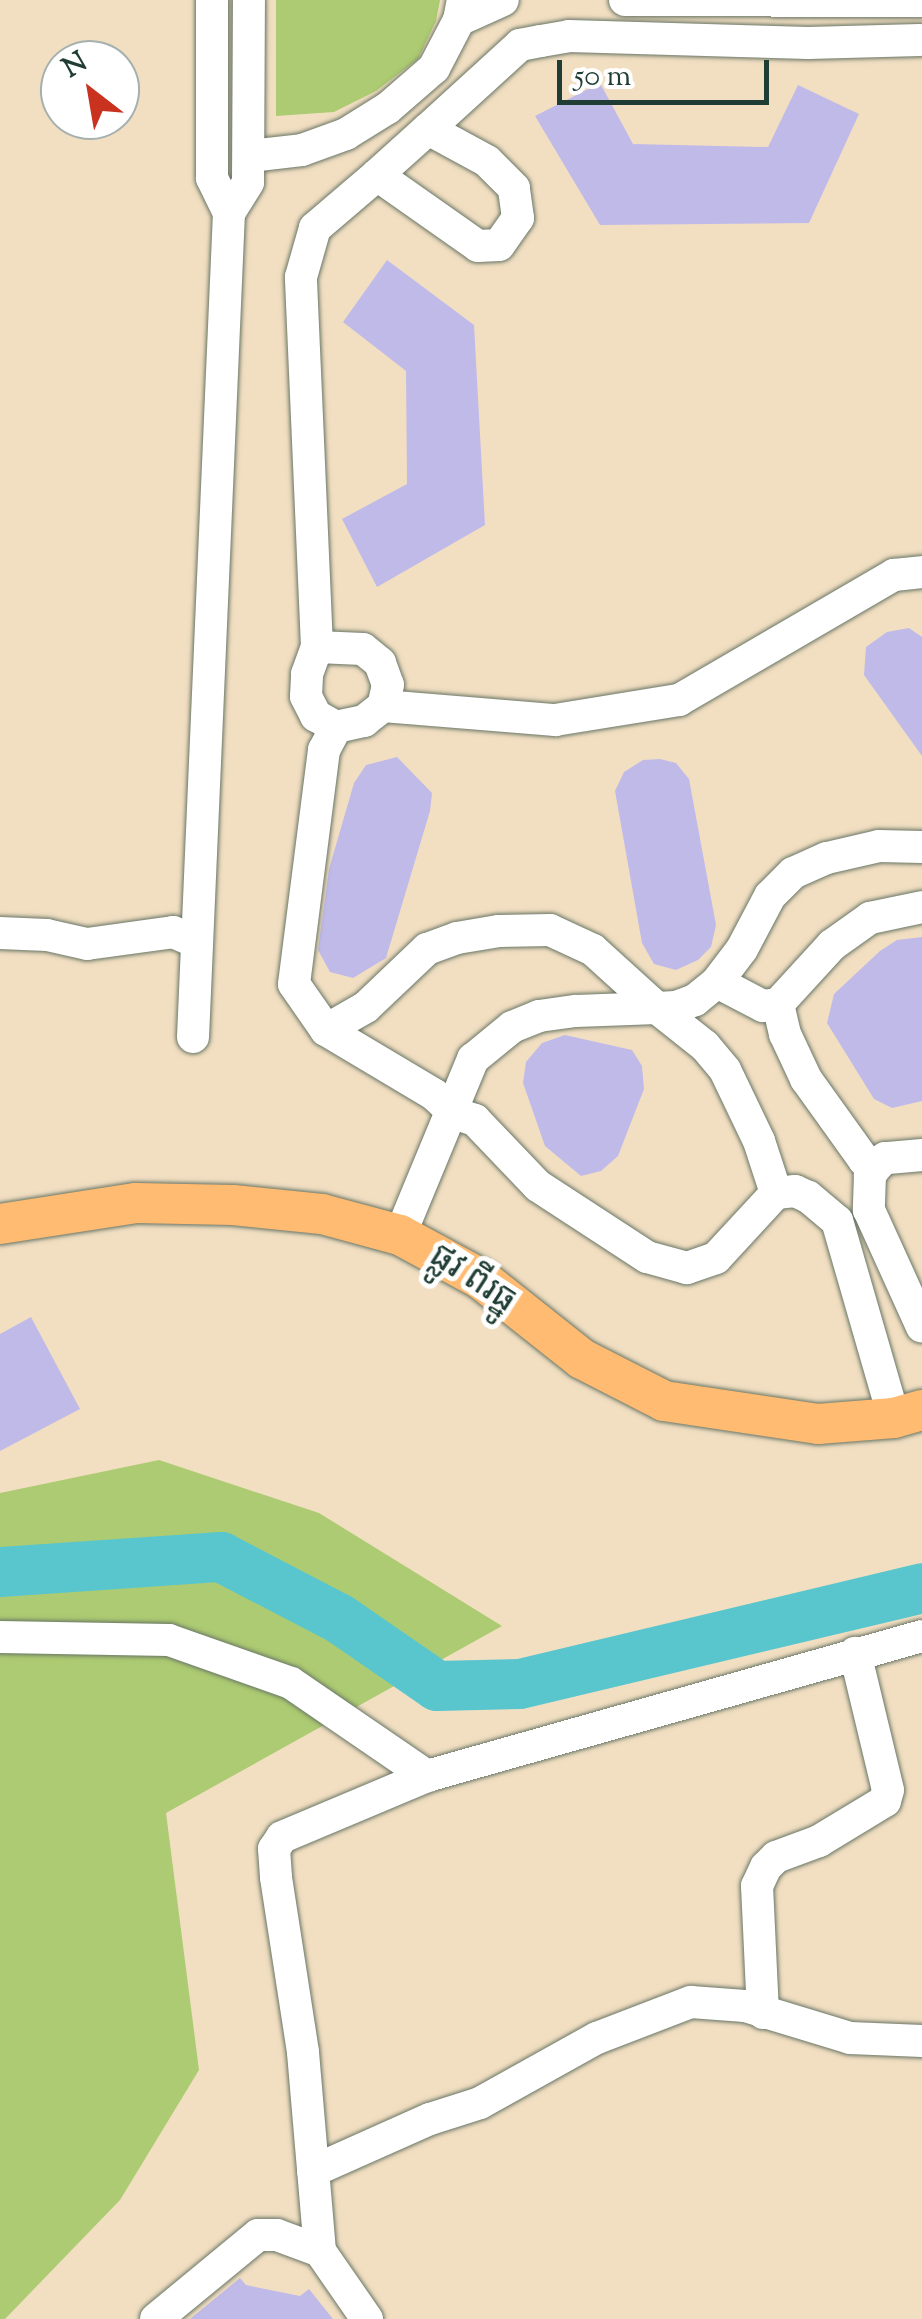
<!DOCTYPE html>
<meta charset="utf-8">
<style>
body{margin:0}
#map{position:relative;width:922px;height:2319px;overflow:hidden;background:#f2dfc2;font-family:"Sorts Mill Goudy","Noto Sans Khmer",serif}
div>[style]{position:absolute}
.green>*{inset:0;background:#adcb72}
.river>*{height:50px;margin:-25px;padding:0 25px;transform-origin:25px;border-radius:25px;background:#59c6ce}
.building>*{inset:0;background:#c0bae9}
.roads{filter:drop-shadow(0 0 2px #697666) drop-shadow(0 0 2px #697666)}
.minor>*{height:32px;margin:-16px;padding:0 16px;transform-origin:16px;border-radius:16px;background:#fff}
.major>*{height:40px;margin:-20px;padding:0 20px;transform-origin:20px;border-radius:20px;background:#ffbb71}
span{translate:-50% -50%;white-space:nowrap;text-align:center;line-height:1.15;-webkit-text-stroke:10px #fff;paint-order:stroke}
.street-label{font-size:35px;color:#1f3d34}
.north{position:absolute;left:40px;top:40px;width:100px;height:100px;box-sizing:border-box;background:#fff;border:2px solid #a5b1ae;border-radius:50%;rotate:329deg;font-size:28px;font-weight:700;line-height:40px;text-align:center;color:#1f3d34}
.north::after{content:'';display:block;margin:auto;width:35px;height:45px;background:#c8321e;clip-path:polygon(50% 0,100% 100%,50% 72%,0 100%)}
.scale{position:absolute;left:557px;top:60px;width:212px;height:45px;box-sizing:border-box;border:5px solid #1f3d34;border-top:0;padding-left:12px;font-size:30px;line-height:35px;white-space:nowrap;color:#1f3d34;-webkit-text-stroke:8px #fff;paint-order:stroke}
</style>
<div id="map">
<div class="green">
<div style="clip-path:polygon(276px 0,440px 0,436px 21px,418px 59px,376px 91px,334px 112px,276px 116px)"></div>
<div style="clip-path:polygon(159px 1460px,319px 1513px,502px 1626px,166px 1813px,199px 2070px,120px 2200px,5px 2319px,0 2319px,0 1493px)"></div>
</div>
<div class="river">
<div style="left:0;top:1572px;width:222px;rotate:-3.9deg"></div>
<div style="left:221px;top:1557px;width:134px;rotate:27.5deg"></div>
<div style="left:340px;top:1619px;width:118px;rotate:34.6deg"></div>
<div style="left:437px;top:1686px;width:83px;rotate:-1.4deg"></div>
<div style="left:520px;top:1684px;width:413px;rotate:-13.4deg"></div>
</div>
<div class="building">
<div style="clip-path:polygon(600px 83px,633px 144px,768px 147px,798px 85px,859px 114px,809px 223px,600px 225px,535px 116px)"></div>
<div style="clip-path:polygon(387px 260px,474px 325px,485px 525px,377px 587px,342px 519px,407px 484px,406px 371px,343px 322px)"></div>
<div style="clip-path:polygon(909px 628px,922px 637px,922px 756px,864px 675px,866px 647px,887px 632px)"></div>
<div style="clip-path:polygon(397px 757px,432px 793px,430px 811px,386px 958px,353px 978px,330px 972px,318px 950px,329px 869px,354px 783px,366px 765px)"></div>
<div style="clip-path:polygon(660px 759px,676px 763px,689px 779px,716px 925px,711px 947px,698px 960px,676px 970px,654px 964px,642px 943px,615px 791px,624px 772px,643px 760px)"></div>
<div style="clip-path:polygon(922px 937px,922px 1101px,892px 1108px,874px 1099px,827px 1023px,834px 994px,880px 951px,897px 940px)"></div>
<div style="clip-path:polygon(565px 1035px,632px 1050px,642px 1066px,644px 1089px,618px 1156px,601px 1171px,581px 1176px,545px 1146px,523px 1083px,526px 1062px,542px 1043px)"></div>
<div style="clip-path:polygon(31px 1317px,80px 1409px,0 1451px,0 1334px)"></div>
<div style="clip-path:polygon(240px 2278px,246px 2285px,300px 2296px,309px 2289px,333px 2319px,190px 2319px)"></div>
</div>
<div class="roads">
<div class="minor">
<div style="left:625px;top:0;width:297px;rotate:0.2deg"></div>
<div style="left:459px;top:20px;width:48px;rotate:-24.4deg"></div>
<div style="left:428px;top:129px;width:125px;rotate:-42.4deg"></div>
<div style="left:520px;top:45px;width:21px;rotate:-11deg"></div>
<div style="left:541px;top:41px;width:28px;rotate:-10deg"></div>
<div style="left:569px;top:36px;width:239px;rotate:1.7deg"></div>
<div style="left:808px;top:43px;width:112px;rotate:-1.5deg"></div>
<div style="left:250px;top:156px;width:52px;rotate:-6.6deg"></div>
<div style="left:302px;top:150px;width:47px;rotate:-20deg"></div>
<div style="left:346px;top:134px;width:49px;rotate:-31.8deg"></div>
<div style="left:388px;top:108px;width:61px;rotate:-41deg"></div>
<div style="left:434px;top:68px;width:54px;rotate:-62.5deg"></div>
<div style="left:459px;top:20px;width:20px;rotate:-79deg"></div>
<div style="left:229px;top:213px;width:36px;rotate:-58deg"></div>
<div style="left:248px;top:182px;width:182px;rotate:-89.7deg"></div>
<div style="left:317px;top:647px;width:370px;rotate:-92.5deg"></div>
<div style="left:301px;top:277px;width:51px;rotate:-74.1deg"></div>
<div style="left:315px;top:228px;width:82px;rotate:-40.5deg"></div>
<div style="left:377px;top:175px;width:123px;rotate:35.1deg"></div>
<div style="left:478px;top:246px;width:21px;rotate:-3deg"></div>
<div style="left:499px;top:245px;width:33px;rotate:-55deg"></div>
<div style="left:518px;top:218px;width:30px;rotate:-98deg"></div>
<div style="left:514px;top:188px;width:38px;rotate:-135deg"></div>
<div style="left:487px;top:161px;width:67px;rotate:-151.5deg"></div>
<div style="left:428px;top:129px;width:69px;rotate:138deg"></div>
<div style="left:336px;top:727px;width:23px;rotate:-151deg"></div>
<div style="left:316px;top:716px;width:22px;rotate:-117deg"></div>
<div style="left:306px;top:696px;width:22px;rotate:-87deg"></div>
<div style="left:307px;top:674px;width:29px;rotate:-70deg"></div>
<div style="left:317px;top:647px;width:46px;rotate:2.5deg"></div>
<div style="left:363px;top:649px;width:22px;rotate:39deg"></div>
<div style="left:380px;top:663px;width:23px;rotate:70deg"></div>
<div style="left:388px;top:685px;width:22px;rotate:103deg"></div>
<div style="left:0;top:933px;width:47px;rotate:2.4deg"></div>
<div style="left:47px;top:935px;width:41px;rotate:12.7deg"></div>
<div style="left:87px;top:944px;width:87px;rotate:-7.9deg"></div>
<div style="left:173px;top:932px;width:26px;rotate:23deg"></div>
<div style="left:717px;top:982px;width:52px;rotate:27.6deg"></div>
<div style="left:763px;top:1006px;width:15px;rotate:-8deg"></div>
<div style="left:778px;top:1004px;width:80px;rotate:-47.5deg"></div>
<div style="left:832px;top:945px;width:47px;rotate:-35.4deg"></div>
<div style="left:870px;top:918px;width:53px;rotate:-11.9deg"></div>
<div style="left:778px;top:1004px;width:31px;rotate:77deg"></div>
<div style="left:785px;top:1034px;width:50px;rotate:65deg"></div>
<div style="left:806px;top:1079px;width:100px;rotate:54.4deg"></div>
<div style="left:864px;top:1160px;width:15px;rotate:16deg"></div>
<div style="left:326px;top:1030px;width:46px;rotate:-29.9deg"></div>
<div style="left:366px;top:1007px;width:84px;rotate:-43.6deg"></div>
<div style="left:427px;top:949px;width:32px;rotate:-20deg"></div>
<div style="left:457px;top:938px;width:43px;rotate:-9.5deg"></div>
<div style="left:499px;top:931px;width:51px;rotate:-1.1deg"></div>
<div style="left:550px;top:930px;width:47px;rotate:24.9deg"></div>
<div style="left:593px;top:950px;width:86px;rotate:42.2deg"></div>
<div style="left:657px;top:1008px;width:19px;rotate:-3deg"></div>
<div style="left:676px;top:1007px;width:20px;rotate:-20deg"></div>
<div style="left:695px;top:1000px;width:28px;rotate:-39deg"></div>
<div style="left:717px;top:982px;width:41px;rotate:-52.9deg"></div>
<div style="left:742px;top:949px;width:60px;rotate:-62.2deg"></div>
<div style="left:770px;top:896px;width:33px;rotate:-45deg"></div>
<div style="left:793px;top:873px;width:37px;rotate:-24deg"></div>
<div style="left:827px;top:858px;width:53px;rotate:-13deg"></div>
<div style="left:879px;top:846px;width:43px;rotate:1.3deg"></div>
<div style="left:193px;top:1037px;width:825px;rotate:-87.5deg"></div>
<div style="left:229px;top:213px;width:39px;rotate:-116deg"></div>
<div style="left:212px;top:178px;width:178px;rotate:-90deg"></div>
<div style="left:922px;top:1155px;width:37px;rotate:175deg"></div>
<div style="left:885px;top:1158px;width:9px;rotate:139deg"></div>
<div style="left:878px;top:1164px;width:14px;rotate:126deg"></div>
<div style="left:870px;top:1175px;width:35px;rotate:92deg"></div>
<div style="left:869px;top:1210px;width:128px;rotate:65.6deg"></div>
<div style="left:400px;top:1235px;width:191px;rotate:-67.5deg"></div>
<div style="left:473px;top:1059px;width:50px;rotate:-39.4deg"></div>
<div style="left:512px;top:1027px;width:29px;rotate:-22deg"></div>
<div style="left:539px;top:1016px;width:37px;rotate:-8deg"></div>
<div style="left:576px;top:1011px;width:81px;rotate:-2.1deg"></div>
<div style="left:657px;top:1008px;width:61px;rotate:38.4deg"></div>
<div style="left:705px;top:1046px;width:31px;rotate:50deg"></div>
<div style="left:725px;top:1070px;width:79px;rotate:64.4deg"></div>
<div style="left:759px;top:1141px;width:55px;rotate:71.9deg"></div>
<div style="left:894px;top:1418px;width:205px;rotate:-106.1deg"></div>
<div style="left:837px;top:1221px;width:38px;rotate:-140deg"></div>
<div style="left:808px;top:1197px;width:14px;rotate:-155deg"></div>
<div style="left:795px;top:1191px;width:19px;rotate:174deg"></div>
<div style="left:776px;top:1193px;width:88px;rotate:132.7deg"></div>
<div style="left:716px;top:1258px;width:31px;rotate:161deg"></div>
<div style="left:687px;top:1268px;width:41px;rotate:-164.6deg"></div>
<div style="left:647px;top:1257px;width:130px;rotate:-146.9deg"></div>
<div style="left:538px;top:1186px;width:91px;rotate:-133.7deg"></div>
<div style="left:475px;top:1120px;width:22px;rotate:-162deg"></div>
<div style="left:454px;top:1113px;width:26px;rotate:-137deg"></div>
<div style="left:435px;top:1095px;width:127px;rotate:-149.2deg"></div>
<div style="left:326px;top:1030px;width:56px;rotate:-124.8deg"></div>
<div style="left:294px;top:984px;width:236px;rotate:-82.7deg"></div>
<div style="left:324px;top:750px;width:26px;rotate:-62deg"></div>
<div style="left:336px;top:727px;width:29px;rotate:-12deg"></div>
<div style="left:364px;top:721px;width:24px;rotate:-38deg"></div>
<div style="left:383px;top:706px;width:173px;rotate:4.7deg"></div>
<div style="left:555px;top:720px;width:126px;rotate:-9.2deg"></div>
<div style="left:679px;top:700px;width:249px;rotate:-30.2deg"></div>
<div style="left:894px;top:575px;width:28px;rotate:-6deg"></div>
<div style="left:0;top:1637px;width:169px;rotate:1deg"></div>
<div style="left:169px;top:1640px;width:129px;rotate:19.4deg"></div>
<div style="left:291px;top:1683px;width:165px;rotate:34.4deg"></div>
<div style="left:763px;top:2013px;width:127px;rotate:-92.7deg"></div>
<div style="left:757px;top:1886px;width:21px;rotate:-65deg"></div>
<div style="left:766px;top:1867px;width:14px;rotate:-45deg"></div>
<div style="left:776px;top:1857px;width:46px;rotate:-20.4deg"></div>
<div style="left:819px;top:1841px;width:77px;rotate:-31.2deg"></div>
<div style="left:885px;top:1801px;width:11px;rotate:-75deg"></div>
<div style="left:888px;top:1790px;width:141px;rotate:-103.5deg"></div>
<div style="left:313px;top:2171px;width:128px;rotate:-24deg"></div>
<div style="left:430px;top:2119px;width:52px;rotate:-17.7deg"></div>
<div style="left:480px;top:2103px;width:134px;rotate:-29.1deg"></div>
<div style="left:597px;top:2038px;width:101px;rotate:-21deg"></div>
<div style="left:691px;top:2002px;width:54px;rotate:4.2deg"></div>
<div style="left:745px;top:2006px;width:110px;rotate:16.9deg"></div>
<div style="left:850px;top:2038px;width:72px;rotate:2.4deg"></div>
<div style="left:156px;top:2319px;width:132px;rotate:-39.5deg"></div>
<div style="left:258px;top:2235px;width:19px"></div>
<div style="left:277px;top:2235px;width:46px;rotate:20.4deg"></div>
<div style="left:367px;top:2319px;width:83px;rotate:-124.7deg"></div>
<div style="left:320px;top:2251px;width:200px;rotate:-94.9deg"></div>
<div style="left:303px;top:2052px;width:177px;rotate:-98.8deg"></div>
<div style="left:276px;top:1877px;width:28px;rotate:-94deg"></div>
<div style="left:274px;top:1849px;width:14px;rotate:-56deg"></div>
<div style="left:282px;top:1837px;width:157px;rotate:-22.8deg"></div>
<div style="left:427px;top:1776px;width:514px;rotate:-15.79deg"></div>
</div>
<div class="major">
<div style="left:0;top:1224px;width:138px;rotate:-8.8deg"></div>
<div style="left:136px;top:1203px;width:97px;rotate:1.2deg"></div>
<div style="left:233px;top:1205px;width:89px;rotate:5.8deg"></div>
<div style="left:322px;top:1214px;width:81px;rotate:15.1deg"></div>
<div style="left:400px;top:1235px;width:92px;rotate:28.5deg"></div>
<div style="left:481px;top:1279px;width:129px;rotate:38.4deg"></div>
<div style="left:582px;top:1359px;width:92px;rotate:27.1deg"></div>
<div style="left:664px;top:1401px;width:156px;rotate:8.5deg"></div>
<div style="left:818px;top:1424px;width:76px;rotate:-4.5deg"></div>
<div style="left:894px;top:1418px;width:29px;rotate:-16deg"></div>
</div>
</div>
<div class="street-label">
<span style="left:472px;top:1280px;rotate:33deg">ផ្លូវ ពីរធ្នូ</span>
</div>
<div class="north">N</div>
<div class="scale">50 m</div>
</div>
